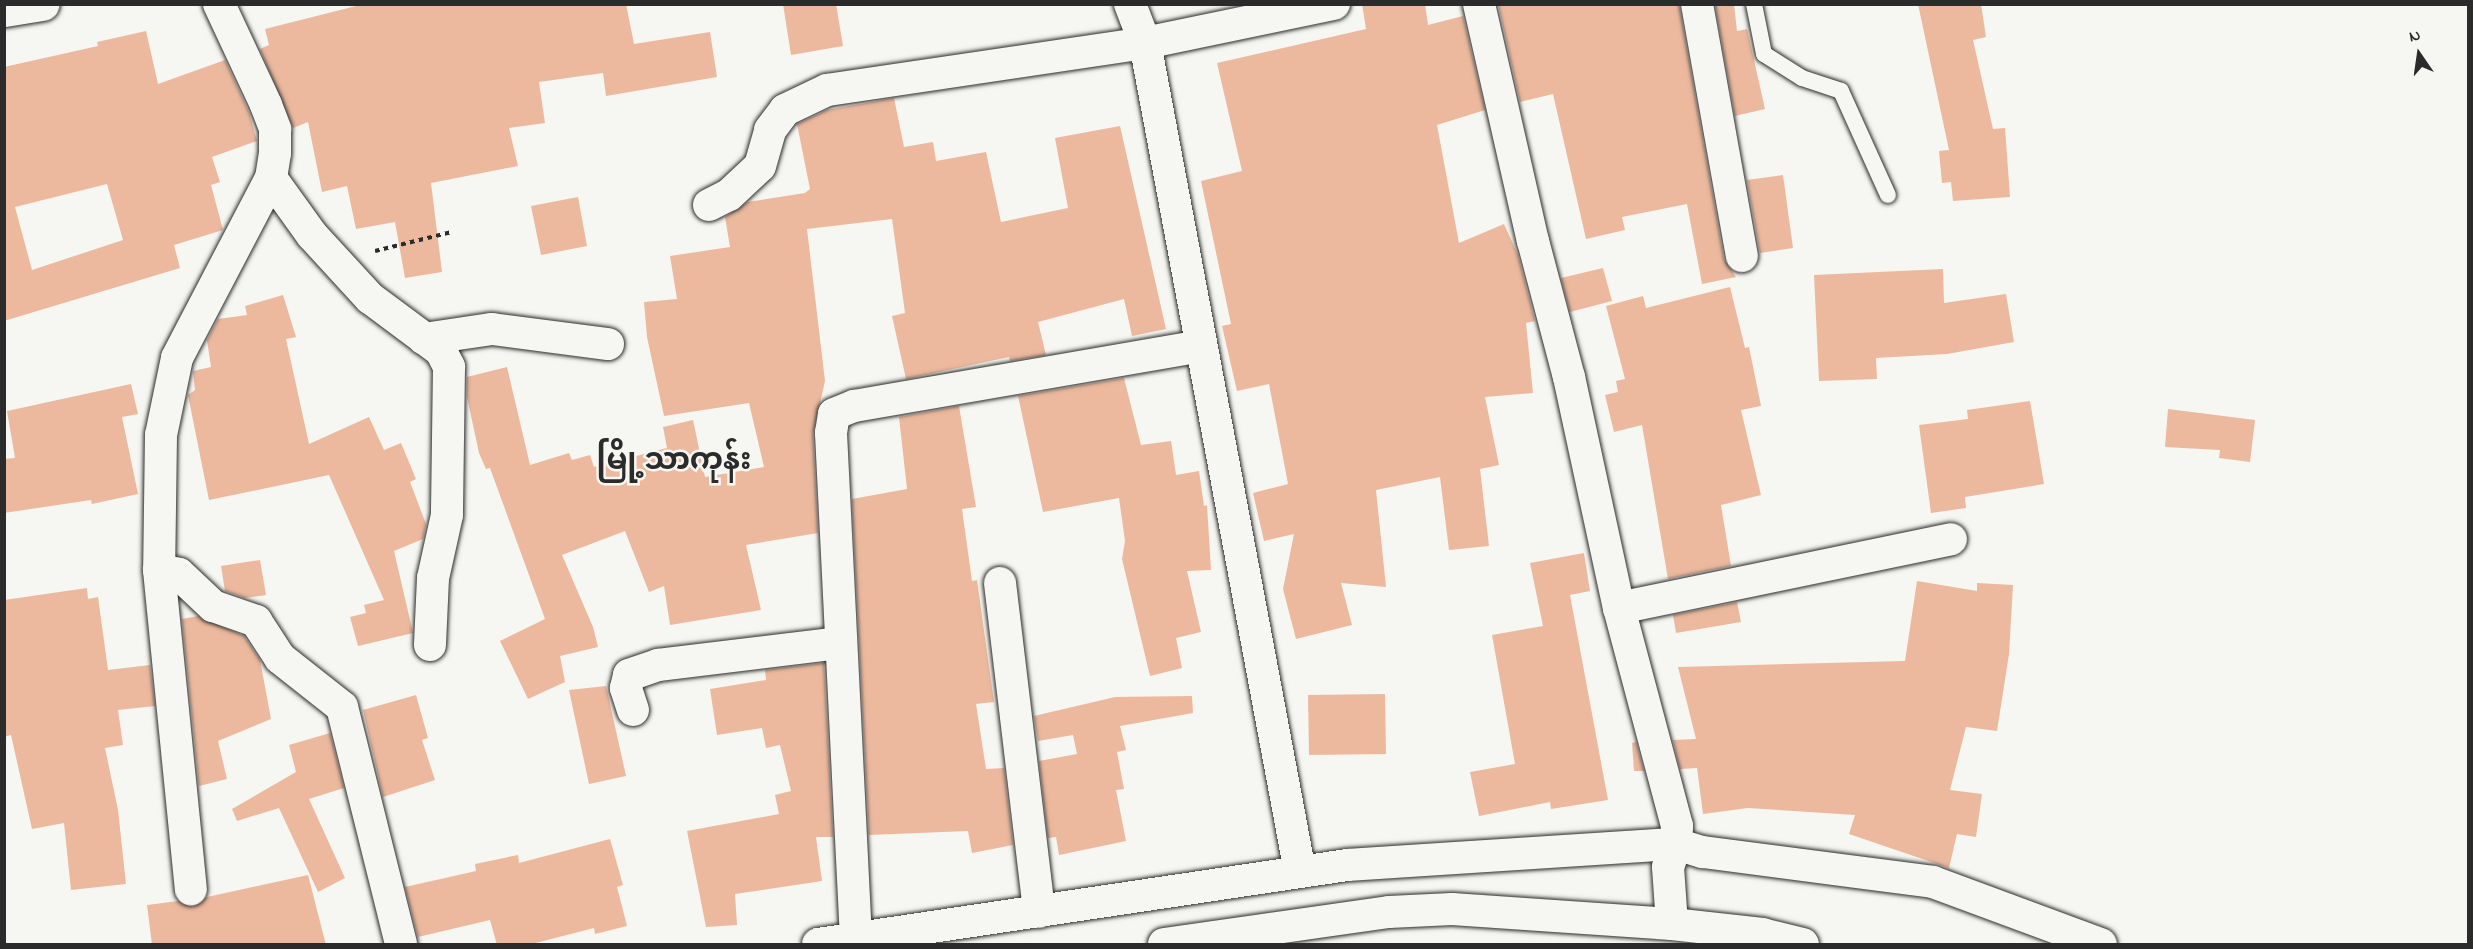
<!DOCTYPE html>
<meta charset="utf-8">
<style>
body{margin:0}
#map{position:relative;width:2473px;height:949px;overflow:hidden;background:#f6f6f2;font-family:"Indie Flower","Noto Sans Myanmar",sans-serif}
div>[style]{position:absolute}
.building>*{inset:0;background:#ecb99e}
.path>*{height:4px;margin-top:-2px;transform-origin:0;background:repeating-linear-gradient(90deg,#2b2b2b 0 4.5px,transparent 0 9px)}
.roads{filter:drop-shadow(0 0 2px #2b2b2b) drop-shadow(0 0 2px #2b2b2b)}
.service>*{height:16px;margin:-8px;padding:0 8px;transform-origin:8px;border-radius:8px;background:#f6f6f2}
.minor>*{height:32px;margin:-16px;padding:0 16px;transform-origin:16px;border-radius:16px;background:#f6f6f2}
.tertiary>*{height:33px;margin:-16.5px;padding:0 16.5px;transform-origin:16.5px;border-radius:16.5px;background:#f6f6f2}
span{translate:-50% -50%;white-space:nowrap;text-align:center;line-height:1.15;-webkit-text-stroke:5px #f6f6f2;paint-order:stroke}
.quarter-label{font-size:30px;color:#2b2b2b;font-weight:700}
.frame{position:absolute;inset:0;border:6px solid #2b2b2b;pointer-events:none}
.north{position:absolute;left:2389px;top:24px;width:60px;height:60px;-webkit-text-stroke:4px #f6f6f2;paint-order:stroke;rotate:347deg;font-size:16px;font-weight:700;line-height:24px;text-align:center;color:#2b2b2b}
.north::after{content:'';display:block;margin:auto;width:21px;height:27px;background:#2b2b2b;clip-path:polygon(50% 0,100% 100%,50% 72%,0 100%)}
</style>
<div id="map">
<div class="building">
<div style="clip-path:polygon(364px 4px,626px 4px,634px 44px,710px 32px,717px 77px,606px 96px,603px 73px,539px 82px,545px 123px,509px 128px,518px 166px,431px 183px,442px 272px,405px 278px,395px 222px,356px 229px,347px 186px,322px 192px,308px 122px,293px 128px,260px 49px,269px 45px,265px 29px)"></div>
<div style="clip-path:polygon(783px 4px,836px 4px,843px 46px,791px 55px)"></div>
<div style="clip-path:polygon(1362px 4px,1425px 4px,1428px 25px,1463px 16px,1485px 110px,1437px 125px,1459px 243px,1504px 224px,1518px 255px,1535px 321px,1526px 323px,1533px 393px,1485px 397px,1499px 465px,1480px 469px,1489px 546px,1449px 550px,1440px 477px,1376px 490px,1386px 587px,1341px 583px,1352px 625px,1296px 639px,1283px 589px,1294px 534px,1264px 541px,1253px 493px,1288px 484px,1269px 384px,1237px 391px,1222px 326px,1231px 324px,1201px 181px,1242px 171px,1217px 63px,1366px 29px)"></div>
<div style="clip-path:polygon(1498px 4px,1679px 4px,1724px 259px,1736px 277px,1702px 284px,1687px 204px,1622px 217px,1625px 230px,1586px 239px,1553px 94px,1520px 102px)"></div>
<div style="clip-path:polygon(1715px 4px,1734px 4px,1737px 31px,1747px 29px,1765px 109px,1735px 116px)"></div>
<div style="clip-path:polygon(1918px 4px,1981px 4px,1986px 37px,1973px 40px,1993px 129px,2005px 128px,2010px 197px,1953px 201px,1951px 182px,1942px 183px,1939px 151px,1949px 150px)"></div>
<div style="clip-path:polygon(evenodd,146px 31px,158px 84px,225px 60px,249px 112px,257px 141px,212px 157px,220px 182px,211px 185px,223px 230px,174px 245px,180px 268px,4px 321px,4px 67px,98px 46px,97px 42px,146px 31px,107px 184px,123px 240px,32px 270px,15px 207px,107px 184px)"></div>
<div style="clip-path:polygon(894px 98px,904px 147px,933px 142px,936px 161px,986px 152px,1001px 222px,1068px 208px,1055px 138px,1120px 126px,1166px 329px,1132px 336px,1124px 299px,1038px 322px,1046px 355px,1010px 361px,1009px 357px,906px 379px,892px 316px,905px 313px,892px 219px,807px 229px,825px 381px,813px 434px,818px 533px,746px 545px,761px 610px,670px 625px,664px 586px,649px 592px,625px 531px,562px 555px,593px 627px,598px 647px,560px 656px,565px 682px,528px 699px,500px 641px,545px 619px,490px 468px,486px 469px,479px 453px,467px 397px,467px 377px,507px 367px,530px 465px,569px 453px,572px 460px,590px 455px,594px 467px,667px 448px,663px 427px,693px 420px,705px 477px,764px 467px,749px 403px,664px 416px,647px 337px,644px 302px,677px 299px,670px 256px,730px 247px,725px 217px,748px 202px,805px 193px,810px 189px,797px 124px,827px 110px)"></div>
<div style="clip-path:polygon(1783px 175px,1793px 248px,1760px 253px,1747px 180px)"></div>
<div style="clip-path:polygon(578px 197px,587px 246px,541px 255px,531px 206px)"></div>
<div style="clip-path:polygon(1603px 268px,1612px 301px,1570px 312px,1561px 278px)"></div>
<div style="clip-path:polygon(1943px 269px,1944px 303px,2006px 294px,2014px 342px,1947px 354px,1876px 358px,1877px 379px,1819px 381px,1814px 275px)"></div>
<div style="clip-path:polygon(1730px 287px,1745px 348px,1749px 347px,1761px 406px,1741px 410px,1761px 495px,1721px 505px,1731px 566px,1668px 579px,1642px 425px,1614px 432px,1605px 395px,1618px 392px,1616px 381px,1625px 379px,1606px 306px,1643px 296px,1646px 308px)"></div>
<div style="clip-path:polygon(283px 295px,296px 337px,286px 339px,309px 444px,369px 417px,384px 450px,401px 443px,416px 479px,410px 482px,426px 524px,423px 539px,394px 551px,413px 633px,358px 646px,350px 617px,366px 613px,364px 605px,384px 600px,329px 475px,209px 500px,188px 395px,195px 390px,193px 371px,211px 367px,207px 340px,218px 319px,247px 315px,245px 306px)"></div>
<div style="clip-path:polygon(1124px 378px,1141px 445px,1171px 441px,1176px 475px,1199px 471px,1204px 506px,1207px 505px,1211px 570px,1187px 571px,1201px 632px,1176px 638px,1182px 668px,1150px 676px,1122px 559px,1125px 541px,1119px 498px,1043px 512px,1018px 396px)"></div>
<div style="clip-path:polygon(131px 384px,138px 414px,122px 417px,138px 494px,92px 504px,91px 500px,4px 513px,4px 459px,15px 458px,7px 411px)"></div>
<div style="clip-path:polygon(2030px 401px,2044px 484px,1965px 497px,1966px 508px,1931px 513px,1919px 425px,1968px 419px,1967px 410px)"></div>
<div style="clip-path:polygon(959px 406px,976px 507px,962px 509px,972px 581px,977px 580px,994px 702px,976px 704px,986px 769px,1004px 768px,1013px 845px,972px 853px,968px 831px,869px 835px,852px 499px,907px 489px,899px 417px)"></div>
<div style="clip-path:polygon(2168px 409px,2255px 420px,2250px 462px,2219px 458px,2220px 450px,2165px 447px)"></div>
<div style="clip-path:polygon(1584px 553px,1590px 591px,1570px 595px,1608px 800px,1551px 809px,1550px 802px,1479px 816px,1470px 772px,1515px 764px,1492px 635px,1543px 626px,1530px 563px)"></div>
<div style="clip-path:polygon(260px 560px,266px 595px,245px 598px,225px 591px,221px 566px)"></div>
<div style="clip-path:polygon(1917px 581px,1977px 591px,1977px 583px,2013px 585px,2009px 654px,1997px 731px,1966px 727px,1950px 790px,1982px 794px,1976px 837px,1957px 834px,1949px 868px,1849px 834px,1855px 815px,1748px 808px,1703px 814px,1697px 768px,1680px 769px,1673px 740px,1696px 739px,1678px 667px,1905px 661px)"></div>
<div style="clip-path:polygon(87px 588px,88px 599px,98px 597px,108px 670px,150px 665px,155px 706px,118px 710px,123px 745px,105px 748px,118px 810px,126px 884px,71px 890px,64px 823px,32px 829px,11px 735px,4px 737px,4px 600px)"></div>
<div style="clip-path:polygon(1737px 602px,1741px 622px,1676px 633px,1673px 615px)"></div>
<div style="clip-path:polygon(198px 616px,244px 636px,260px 660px,271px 719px,218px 741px,227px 779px,199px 786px,182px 619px)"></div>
<div style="clip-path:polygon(824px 663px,833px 837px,816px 837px,822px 881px,735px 894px,737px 925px,706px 927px,687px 831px,779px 814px,775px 795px,791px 791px,780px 745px,766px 748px,762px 728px,717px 735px,710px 689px,766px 680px,765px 670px)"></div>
<div style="clip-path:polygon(606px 686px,626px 776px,589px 784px,569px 690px)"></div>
<div style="clip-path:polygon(1385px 694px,1386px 754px,1309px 755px,1308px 695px)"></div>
<div style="clip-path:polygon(416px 695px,428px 738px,422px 740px,435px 780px,383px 797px,363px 710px)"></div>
<div style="clip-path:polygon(1192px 696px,1193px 713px,1120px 726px,1126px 750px,1117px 752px,1124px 789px,1116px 790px,1126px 841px,1059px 855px,1056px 837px,1048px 838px,1039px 761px,1077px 754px,1073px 735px,1038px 741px,1034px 716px,1115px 697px)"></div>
<div style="clip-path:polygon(330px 733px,344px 788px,309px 799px,345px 878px,318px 892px,279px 808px,237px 821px,232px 809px,296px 772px,289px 745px)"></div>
<div style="clip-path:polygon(1636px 742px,1644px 771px,1634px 771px,1632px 743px)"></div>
<div style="clip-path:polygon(610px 839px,623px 885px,617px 887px,627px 926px,595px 934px,594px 928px,528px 945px,497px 945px,490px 920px,418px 937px,405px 887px,476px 871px,475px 864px,518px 855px,519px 863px)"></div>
<div style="clip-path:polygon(308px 875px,326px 945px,152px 945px,147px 905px,178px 901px,193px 907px,207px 897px)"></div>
</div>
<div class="path">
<div style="left:375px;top:251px;width:79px;rotate:-13.9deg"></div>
</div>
<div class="roads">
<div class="service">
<div style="left:1754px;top:4px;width:51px;rotate:78.7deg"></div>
<div style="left:1764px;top:54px;width:45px;rotate:32.3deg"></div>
<div style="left:1802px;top:78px;width:41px;rotate:18.4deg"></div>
<div style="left:1841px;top:91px;width:114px;rotate:65.7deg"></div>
</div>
<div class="minor">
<div style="left:219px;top:4px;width:111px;rotate:65deg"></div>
<div style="left:266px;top:105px;width:26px;rotate:69deg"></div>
<div style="left:275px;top:129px;width:24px;rotate:90deg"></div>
<div style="left:275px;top:153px;width:25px;rotate:99deg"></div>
<div style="left:271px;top:178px;width:203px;rotate:117.6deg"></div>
<div style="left:177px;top:358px;width:79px;rotate:101.7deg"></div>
<div style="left:161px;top:435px;width:135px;rotate:90.8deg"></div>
<div style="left:159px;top:570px;width:20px;rotate:11deg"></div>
<div style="left:179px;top:574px;width:47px;rotate:43.3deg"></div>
<div style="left:213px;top:606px;width:46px;rotate:19.2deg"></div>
<div style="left:256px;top:621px;width:44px;rotate:57deg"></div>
<div style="left:280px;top:658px;width:79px;rotate:38.3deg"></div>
<div style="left:342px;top:707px;width:244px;rotate:76deg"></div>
<div style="left:1130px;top:4px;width:42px;rotate:69deg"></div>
<div style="left:1145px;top:43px;width:843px;rotate:79.41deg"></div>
<div style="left:1479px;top:4px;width:243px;rotate:77.2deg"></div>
<div style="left:1533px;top:241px;width:141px;rotate:75.2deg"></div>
<div style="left:1569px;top:377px;width:236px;rotate:77.8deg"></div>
<div style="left:1619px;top:608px;width:226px;rotate:75.1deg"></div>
<div style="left:1677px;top:826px;width:18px;rotate:93deg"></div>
<div style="left:1676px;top:844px;width:24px;rotate:109deg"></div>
<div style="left:1668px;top:867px;width:57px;rotate:86deg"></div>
<div style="left:1697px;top:4px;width:256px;rotate:79.9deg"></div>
<div style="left:271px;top:178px;width:70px;rotate:54.3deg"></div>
<div style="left:312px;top:235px;width:86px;rotate:47.4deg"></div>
<div style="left:370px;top:298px;width:89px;rotate:36.7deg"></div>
<div style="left:441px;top:351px;width:18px;rotate:63deg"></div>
<div style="left:449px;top:367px;width:148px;rotate:90.8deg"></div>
<div style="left:447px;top:515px;width:65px;rotate:102.5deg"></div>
<div style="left:433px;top:578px;width:67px;rotate:92.6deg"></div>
<div style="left:709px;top:205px;width:22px;rotate:-27deg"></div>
<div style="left:729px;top:195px;width:42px;rotate:-43.1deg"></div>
<div style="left:760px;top:166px;width:37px;rotate:-74deg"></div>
<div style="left:770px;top:130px;width:25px;rotate:-53deg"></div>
<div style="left:785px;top:110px;width:47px;rotate:-25.5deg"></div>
<div style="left:827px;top:90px;width:321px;rotate:-8.4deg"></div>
<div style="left:1145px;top:43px;width:193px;rotate:-11.7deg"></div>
<div style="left:424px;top:339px;width:69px;rotate:-8.4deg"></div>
<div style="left:492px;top:329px;width:117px;rotate:7.4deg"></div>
<div style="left:159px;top:570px;width:321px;rotate:84.3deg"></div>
<div style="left:1000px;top:583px;width:331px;rotate:83.2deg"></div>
<div style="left:1619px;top:608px;width:339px;rotate:-11.7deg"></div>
<div style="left:633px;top:710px;width:23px;rotate:-108deg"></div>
<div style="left:626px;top:688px;width:13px;rotate:-77deg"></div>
<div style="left:629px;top:675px;width:31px;rotate:-19deg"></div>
<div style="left:658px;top:665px;width:184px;rotate:-6.9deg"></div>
<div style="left:856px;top:939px;width:507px;rotate:-92.83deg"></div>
<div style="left:831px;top:433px;width:19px;rotate:-81deg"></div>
<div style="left:834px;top:414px;width:22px;rotate:-22deg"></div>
<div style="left:854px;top:406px;width:352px;rotate:-9.8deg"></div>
<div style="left:818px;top:944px;width:535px;rotate:-8.49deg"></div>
<div style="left:1347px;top:865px;width:330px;rotate:-3.7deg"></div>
<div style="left:1676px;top:844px;width:28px;rotate:17deg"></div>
<div style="left:1703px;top:852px;width:232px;rotate:7.4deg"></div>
<div style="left:1933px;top:882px;width:179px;rotate:20.3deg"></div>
<div style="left:1164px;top:944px;width:227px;rotate:-8.1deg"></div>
<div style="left:1389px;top:912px;width:63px;rotate:-2.7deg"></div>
<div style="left:1452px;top:909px;width:221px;rotate:3.9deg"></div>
<div style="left:1672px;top:924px;width:91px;rotate:6.3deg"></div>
<div style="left:1762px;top:934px;width:42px;rotate:13.7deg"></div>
</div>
<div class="tertiary">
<div style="left:4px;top:10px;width:39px;rotate:-9deg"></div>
</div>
</div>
<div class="quarter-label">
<span style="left:674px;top:462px">မြို့သာကုန်း</span>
</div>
<div class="frame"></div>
<div class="north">N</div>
</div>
